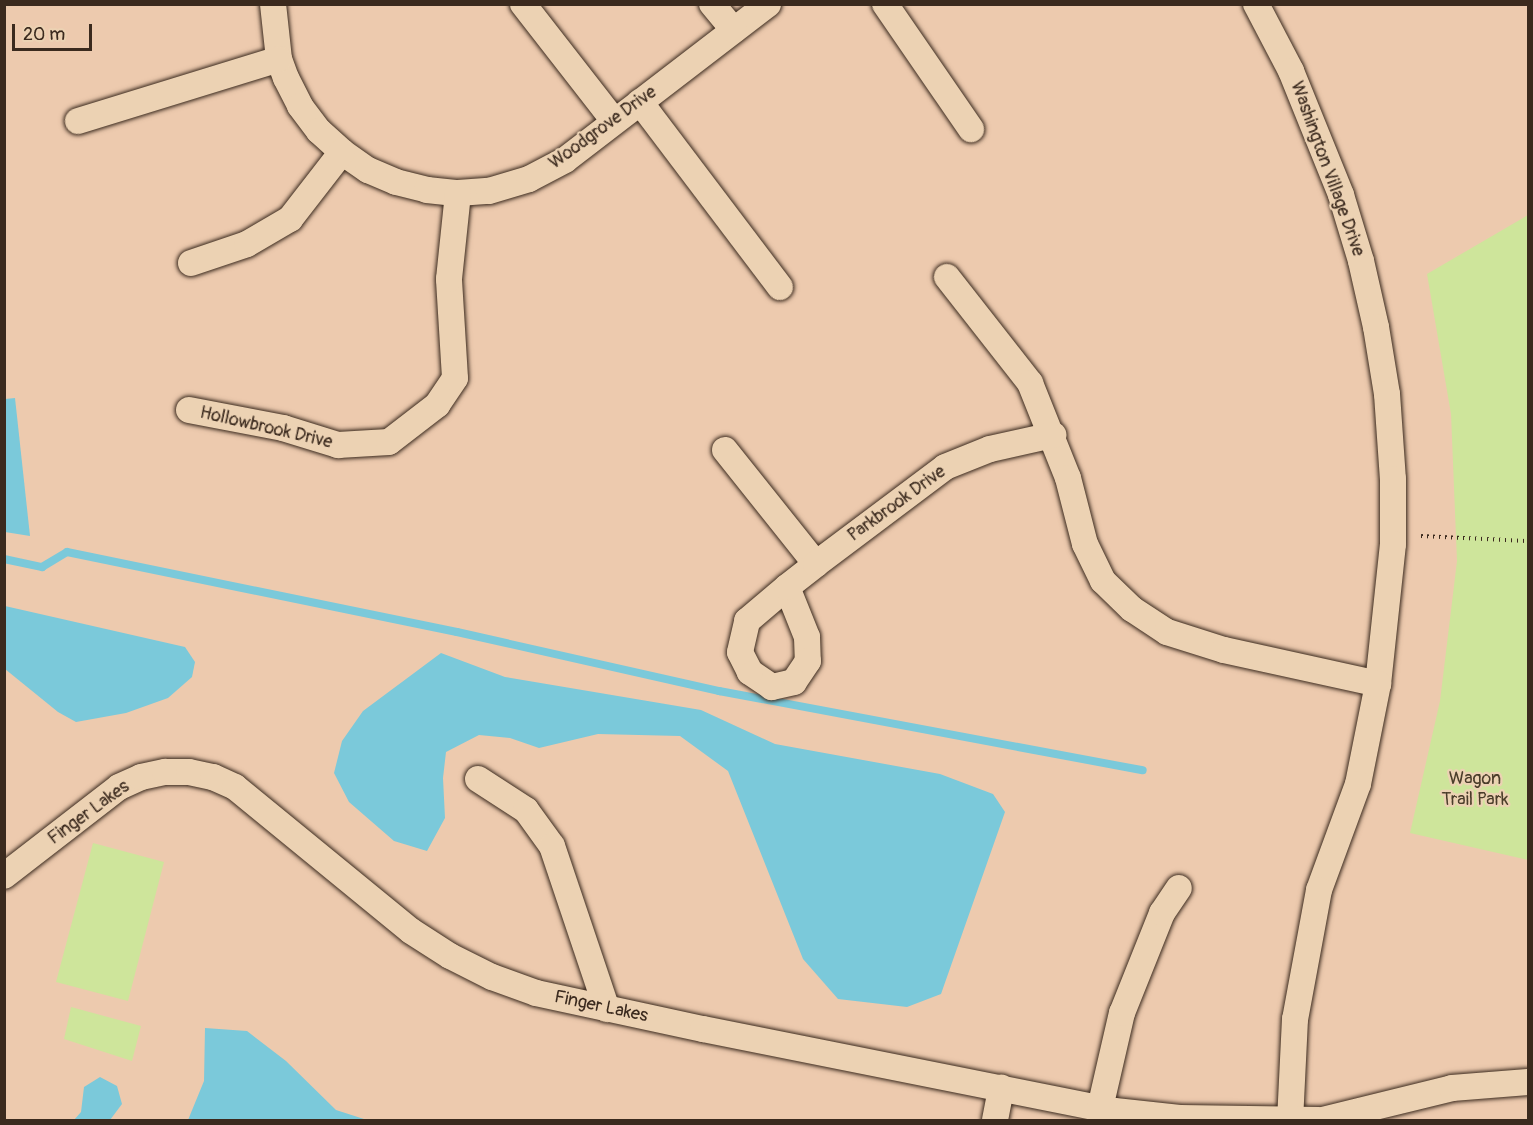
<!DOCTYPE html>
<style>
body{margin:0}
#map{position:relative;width:1533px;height:1125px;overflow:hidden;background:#edcaae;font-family:Pangolin,sans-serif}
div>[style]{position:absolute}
.green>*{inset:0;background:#cee59b}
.water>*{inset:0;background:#7bc9da}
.stream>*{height:8px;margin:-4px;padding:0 4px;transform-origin:4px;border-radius:4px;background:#7bc9da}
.path>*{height:4px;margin-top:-2px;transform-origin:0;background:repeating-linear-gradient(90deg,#3b2a1e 0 1.5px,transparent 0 6px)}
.roads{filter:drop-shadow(0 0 2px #3b2a1e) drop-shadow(0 0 2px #3b2a1e)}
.minor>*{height:26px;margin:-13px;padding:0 13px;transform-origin:13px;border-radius:13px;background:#ecd2b3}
span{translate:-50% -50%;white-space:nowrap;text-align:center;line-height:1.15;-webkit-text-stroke:4.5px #ecd2b3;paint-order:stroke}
.street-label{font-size:18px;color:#3b2a1e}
.park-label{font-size:18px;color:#4a3d2a}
.frame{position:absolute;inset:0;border:6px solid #3b2a1e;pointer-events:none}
.scale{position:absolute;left:12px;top:24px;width:80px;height:27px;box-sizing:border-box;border:3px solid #3b2a1e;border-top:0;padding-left:8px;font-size:18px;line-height:21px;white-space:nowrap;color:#3b2a1e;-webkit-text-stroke:4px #ecd2b3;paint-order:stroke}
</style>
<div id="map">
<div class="green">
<div style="clip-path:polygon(1528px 215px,1528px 860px,1410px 833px,1440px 701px,1457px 561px,1451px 414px,1427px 274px)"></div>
<div style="clip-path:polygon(93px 843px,164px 862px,128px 1001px,56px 982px)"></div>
<div style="clip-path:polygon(71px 1007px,141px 1026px,132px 1061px,64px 1039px)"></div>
</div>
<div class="water">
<div style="clip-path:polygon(15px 398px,30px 536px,5px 532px,5px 399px)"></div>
<div style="clip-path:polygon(5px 606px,185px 647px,195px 662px,192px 677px,168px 698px,126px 713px,76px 722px,58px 712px,5px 669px)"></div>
<div style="clip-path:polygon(441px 653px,505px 677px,701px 710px,775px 744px,940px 774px,993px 794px,1005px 812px,941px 994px,907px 1007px,838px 999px,803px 959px,728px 771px,680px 736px,598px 734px,539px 748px,510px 738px,479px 735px,446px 752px,443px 778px,445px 818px,427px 851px,394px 841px,349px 802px,334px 773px,342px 741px,363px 711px)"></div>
<div style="clip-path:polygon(205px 1028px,247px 1031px,286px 1061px,336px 1110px,367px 1120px,188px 1120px,204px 1081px)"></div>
<div style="clip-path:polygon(100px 1077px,117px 1086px,122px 1104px,110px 1120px,74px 1120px,81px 1112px,84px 1087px)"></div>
</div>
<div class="stream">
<div style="left:4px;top:559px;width:39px;rotate:12deg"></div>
<div style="left:42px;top:567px;width:29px;rotate:-31deg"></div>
<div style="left:67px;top:552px;width:398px;rotate:11.6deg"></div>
<div style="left:457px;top:632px;width:269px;rotate:12.7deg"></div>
<div style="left:719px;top:691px;width:431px;rotate:10.6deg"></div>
</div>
<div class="path">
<div style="left:1421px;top:536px;width:107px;rotate:2.7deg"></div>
</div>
<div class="roads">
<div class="minor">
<div style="left:273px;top:4px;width:55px;rotate:83.8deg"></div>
<div style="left:279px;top:59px;width:20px;rotate:70deg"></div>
<div style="left:286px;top:78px;width:31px;rotate:63deg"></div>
<div style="left:300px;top:106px;width:31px;rotate:53deg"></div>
<div style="left:319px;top:131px;width:31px;rotate:42deg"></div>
<div style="left:342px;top:152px;width:32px;rotate:35deg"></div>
<div style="left:368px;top:170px;width:30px;rotate:23deg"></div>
<div style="left:396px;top:182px;width:32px;rotate:14deg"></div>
<div style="left:427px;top:190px;width:31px;rotate:6deg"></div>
<div style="left:458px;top:193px;width:31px;rotate:-4deg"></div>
<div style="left:489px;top:191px;width:42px;rotate:-16.7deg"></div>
<div style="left:529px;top:179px;width:41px;rotate:-27.8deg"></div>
<div style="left:565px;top:160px;width:256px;rotate:-37.5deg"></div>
<div style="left:523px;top:4px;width:148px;rotate:52.1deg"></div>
<div style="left:712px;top:4px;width:34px;rotate:50deg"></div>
<div style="left:885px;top:4px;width:152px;rotate:55.5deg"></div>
<div style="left:1256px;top:4px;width:76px;rotate:62.4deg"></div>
<div style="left:1291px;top:71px;width:134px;rotate:68deg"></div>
<div style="left:1341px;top:195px;width:69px;rotate:73.1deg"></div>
<div style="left:1361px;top:261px;width:68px;rotate:77.2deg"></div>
<div style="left:1376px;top:327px;width:68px;rotate:80.7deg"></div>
<div style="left:1387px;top:394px;width:85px;rotate:86deg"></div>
<div style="left:1393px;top:479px;width:65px;rotate:90deg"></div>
<div style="left:1393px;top:544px;width:141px;rotate:96.1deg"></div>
<div style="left:1378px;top:684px;width:102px;rotate:101.3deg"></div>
<div style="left:1358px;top:784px;width:113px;rotate:110.2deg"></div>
<div style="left:1319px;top:890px;width:131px;rotate:100.5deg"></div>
<div style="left:1295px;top:1019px;width:101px;rotate:92.8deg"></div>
<div style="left:640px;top:102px;width:232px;rotate:52.9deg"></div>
<div style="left:78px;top:121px;width:210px;rotate:-17.1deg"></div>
<div style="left:191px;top:263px;width:59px;rotate:-18.7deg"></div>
<div style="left:247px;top:244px;width:50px;rotate:-30.2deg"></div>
<div style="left:290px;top:219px;width:85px;rotate:-52.2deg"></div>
<div style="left:947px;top:277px;width:135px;rotate:51.9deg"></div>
<div style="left:1030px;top:383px;width:102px;rotate:68.2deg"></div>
<div style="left:1068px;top:478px;width:68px;rotate:75.6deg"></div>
<div style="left:1085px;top:544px;width:41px;rotate:64.1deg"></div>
<div style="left:1103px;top:581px;width:40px;rotate:44deg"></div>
<div style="left:1132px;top:609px;width:42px;rotate:33.3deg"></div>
<div style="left:1167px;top:632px;width:60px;rotate:17.5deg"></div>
<div style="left:1224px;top:650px;width:158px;rotate:12.4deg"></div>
<div style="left:189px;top:410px;width:96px;rotate:10.8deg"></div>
<div style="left:283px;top:428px;width:58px;rotate:17.2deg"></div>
<div style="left:338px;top:445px;width:51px;rotate:-3.4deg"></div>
<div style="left:389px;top:442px;width:61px;rotate:-37.6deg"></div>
<div style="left:437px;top:405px;width:32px;rotate:-56deg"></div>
<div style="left:455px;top:378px;width:99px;rotate:-93.5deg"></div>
<div style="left:449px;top:279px;width:86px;rotate:-84deg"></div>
<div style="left:725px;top:450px;width:146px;rotate:51.4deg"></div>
<div style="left:787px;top:587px;width:54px;rotate:68.2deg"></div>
<div style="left:807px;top:637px;width:24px;rotate:88deg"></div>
<div style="left:808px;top:661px;width:25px;rotate:124deg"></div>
<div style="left:794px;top:682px;width:23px;rotate:167deg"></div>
<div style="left:772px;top:687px;width:27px;rotate:-146deg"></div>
<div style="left:750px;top:672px;width:22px;rotate:-117deg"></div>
<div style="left:740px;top:652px;width:32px;rotate:-77deg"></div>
<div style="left:747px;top:621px;width:52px;rotate:-40.4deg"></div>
<div style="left:787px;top:587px;width:37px;rotate:-38deg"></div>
<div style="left:816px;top:564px;width:161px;rotate:-36.9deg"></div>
<div style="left:945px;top:467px;width:48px;rotate:-21.8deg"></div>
<div style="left:990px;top:449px;width:65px;rotate:-12.5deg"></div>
<div style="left:478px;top:779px;width:57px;rotate:32.9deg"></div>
<div style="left:526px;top:810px;width:44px;rotate:54.2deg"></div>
<div style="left:552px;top:846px;width:172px;rotate:71.4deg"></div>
<div style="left:4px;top:876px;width:145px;rotate:-37.7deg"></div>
<div style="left:119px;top:787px;width:24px;rotate:-24deg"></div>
<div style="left:141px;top:777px;width:25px;rotate:-12deg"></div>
<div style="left:165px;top:772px;width:24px"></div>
<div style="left:189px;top:772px;width:25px;rotate:12deg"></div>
<div style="left:213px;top:777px;width:24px;rotate:24deg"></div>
<div style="left:235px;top:787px;width:227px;rotate:39.3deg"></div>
<div style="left:411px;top:931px;width:46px;rotate:32.7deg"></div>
<div style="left:450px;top:956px;width:47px;rotate:26.6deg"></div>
<div style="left:492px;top:977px;width:47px;rotate:20deg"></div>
<div style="left:536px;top:993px;width:171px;rotate:12.2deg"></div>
<div style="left:703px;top:1029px;width:420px;rotate:11.3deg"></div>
<div style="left:1115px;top:1111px;width:65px;rotate:6.1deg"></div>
<div style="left:1180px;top:1118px;width:138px;rotate:0.8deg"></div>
<div style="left:1100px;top:1108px;width:98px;rotate:-77deg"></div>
<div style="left:1122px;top:1013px;width:108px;rotate:-68.2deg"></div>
<div style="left:1162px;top:913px;width:30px;rotate:-56deg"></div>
<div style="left:995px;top:1120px;width:33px;rotate:-79deg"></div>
<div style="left:1322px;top:1120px;width:134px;rotate:-13.8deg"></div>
<div style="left:1452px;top:1088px;width:76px;rotate:-4.5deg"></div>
</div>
</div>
<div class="street-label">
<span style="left:603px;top:128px;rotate:-36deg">Woodgrove Drive</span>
<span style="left:1327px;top:169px;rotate:70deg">Washington Village Drive</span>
<span style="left:266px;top:428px;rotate:13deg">Hollowbrook Drive</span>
<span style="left:897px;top:504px;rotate:-36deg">Parkbrook Drive</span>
<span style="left:89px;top:813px;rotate:-36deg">Finger Lakes</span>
<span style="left:601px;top:1007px;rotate:12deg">Finger Lakes</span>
</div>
<div class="park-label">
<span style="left:1475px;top:790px">Wagon<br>Trail Park</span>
</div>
<div class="frame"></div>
<div class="scale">20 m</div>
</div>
